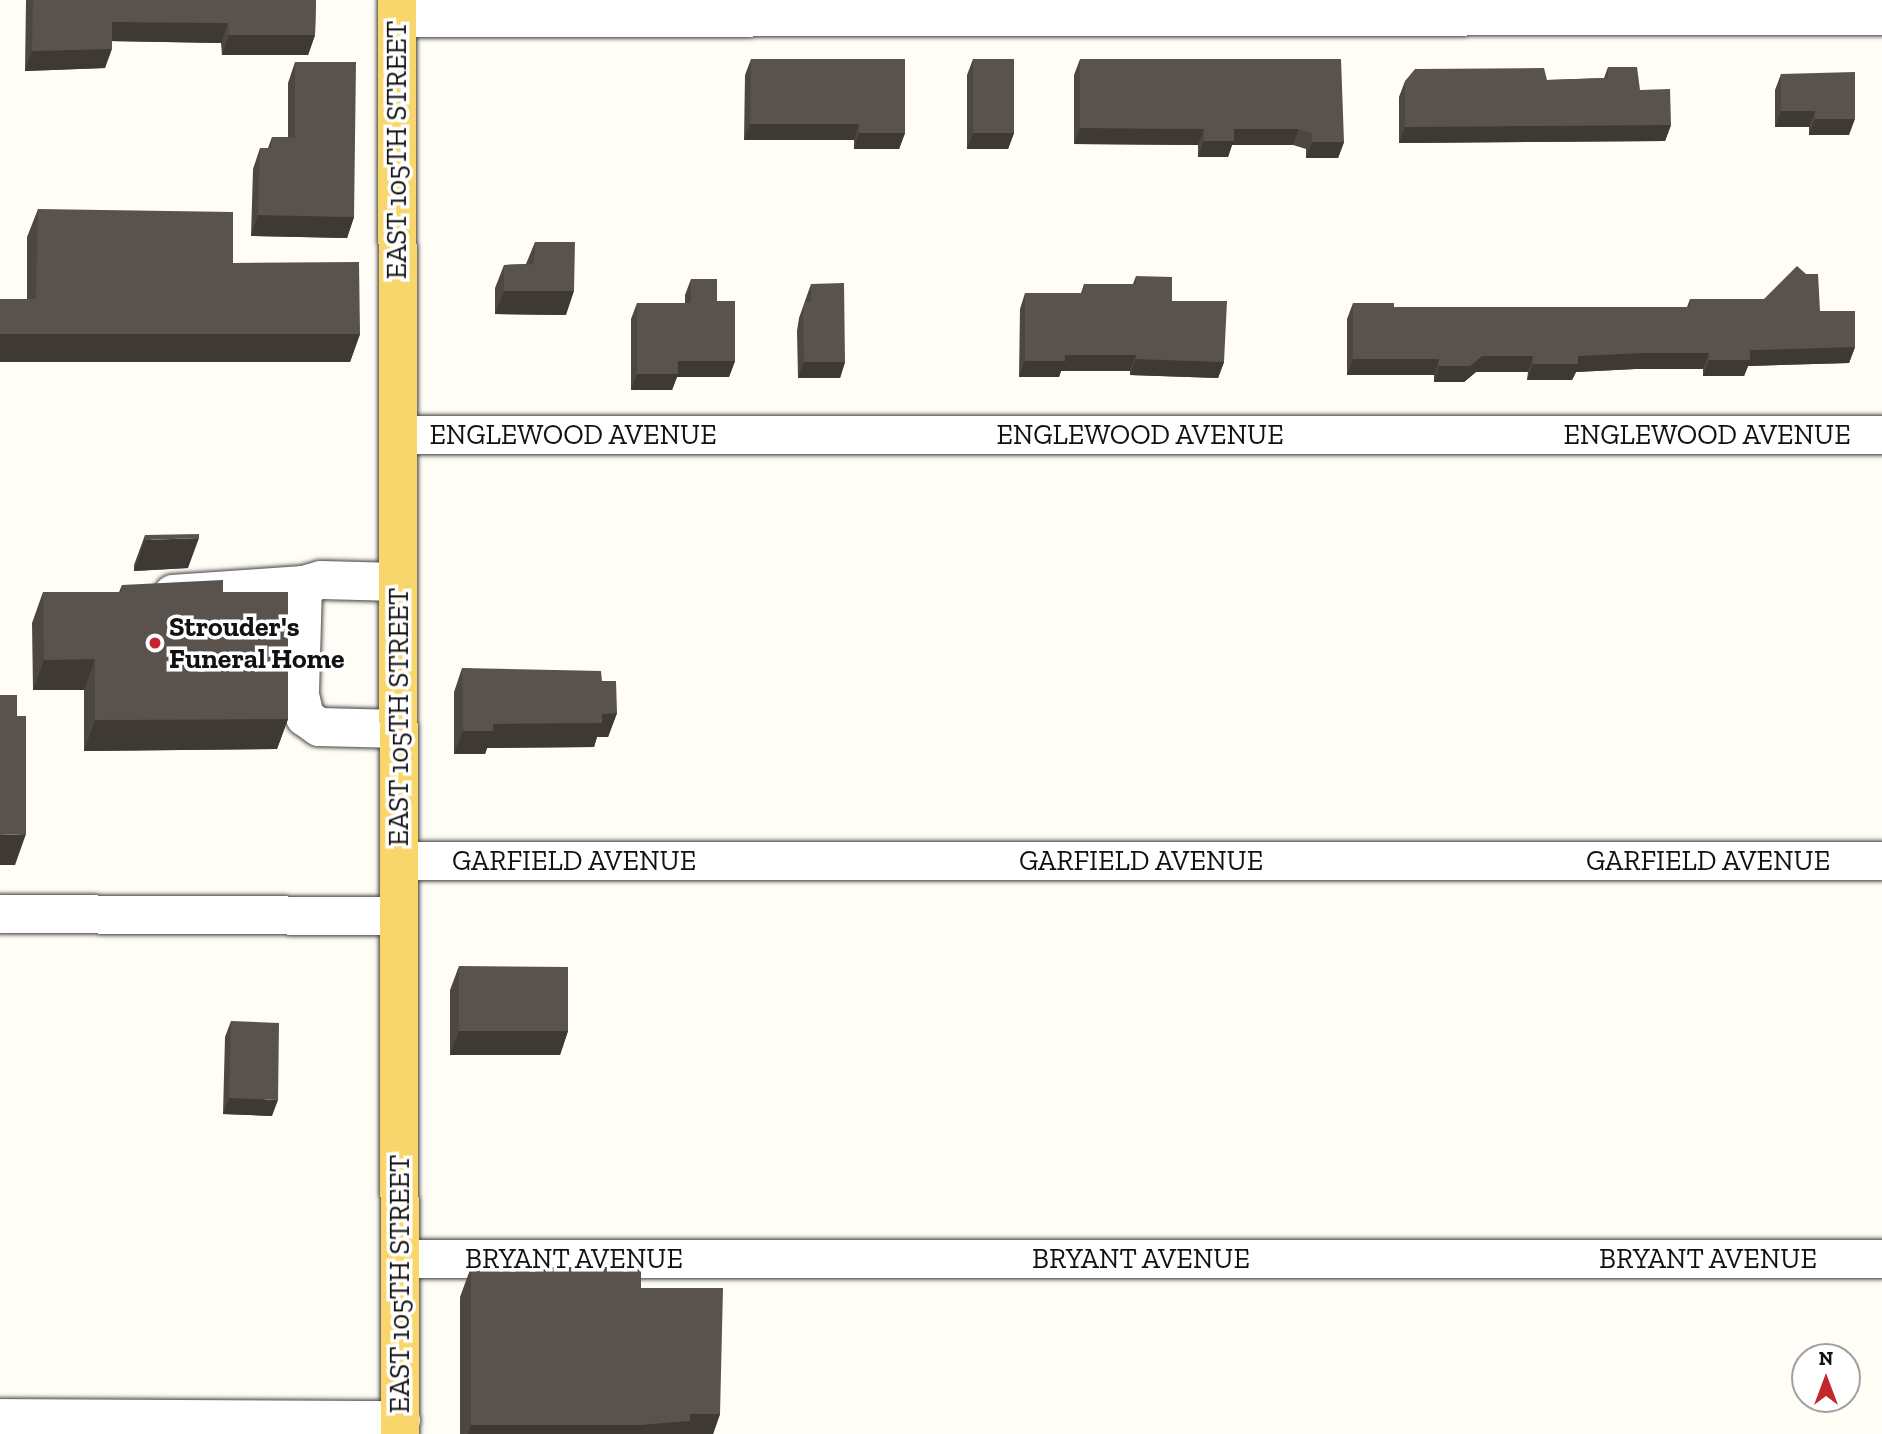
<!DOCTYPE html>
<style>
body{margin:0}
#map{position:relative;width:1882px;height:1434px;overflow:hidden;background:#fffdf5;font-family:"Zilla Slab",serif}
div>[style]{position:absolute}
.roads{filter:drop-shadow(0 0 2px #444) drop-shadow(0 0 2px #444)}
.minor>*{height:38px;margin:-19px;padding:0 19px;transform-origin:19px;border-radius:19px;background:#fff}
.major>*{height:38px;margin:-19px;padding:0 19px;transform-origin:19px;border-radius:19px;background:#f9d66b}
.wall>*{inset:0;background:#4d4742}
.shaded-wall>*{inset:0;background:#3f3936}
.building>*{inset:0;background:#5a524d}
.dots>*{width:19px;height:19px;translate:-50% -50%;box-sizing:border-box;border:4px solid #fff;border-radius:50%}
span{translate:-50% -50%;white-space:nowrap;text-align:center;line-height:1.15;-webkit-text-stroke:7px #fff;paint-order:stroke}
.street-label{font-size:28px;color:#111}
.poi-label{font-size:28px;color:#111;font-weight:700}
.left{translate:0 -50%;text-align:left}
.north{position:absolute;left:1791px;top:1343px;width:70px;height:70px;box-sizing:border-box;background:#fff;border:2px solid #a0a0a0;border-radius:50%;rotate:0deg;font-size:19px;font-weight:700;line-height:28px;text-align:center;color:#111}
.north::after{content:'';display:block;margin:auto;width:24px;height:32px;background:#c4262e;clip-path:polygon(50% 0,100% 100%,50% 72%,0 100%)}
</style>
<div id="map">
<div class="roads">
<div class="minor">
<div style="left:397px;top:18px;width:1485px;rotate:-0.08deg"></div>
<div style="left:398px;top:435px;width:1484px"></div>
<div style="left:398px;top:582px;width:77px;rotate:-178.5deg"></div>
<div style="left:321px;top:580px;width:19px;rotate:164deg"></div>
<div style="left:303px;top:585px;width:110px;rotate:91.6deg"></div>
<div style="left:300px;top:695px;width:23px;rotate:77deg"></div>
<div style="left:305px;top:717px;width:17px;rotate:36deg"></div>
<div style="left:319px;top:727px;width:80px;rotate:1.4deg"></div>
<div style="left:173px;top:594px;width:130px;rotate:-4deg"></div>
<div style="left:399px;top:861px;width:1483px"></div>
<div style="left:0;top:914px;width:399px;rotate:0.3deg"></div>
<div style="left:401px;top:1259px;width:1481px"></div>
<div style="left:0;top:1418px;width:401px;rotate:0.3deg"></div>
</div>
<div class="major">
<div style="left:397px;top:0;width:1434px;rotate:89.88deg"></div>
</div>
</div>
<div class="wall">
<div style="clip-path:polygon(26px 0,316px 0,315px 35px,308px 55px,222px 55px,221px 43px,112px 41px,105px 68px,25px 71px)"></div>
<div style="clip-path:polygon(751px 59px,905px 133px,899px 149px,854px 149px,854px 140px,744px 140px,745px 75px)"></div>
<div style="clip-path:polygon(973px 59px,1014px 133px,1008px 149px,967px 149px,967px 75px)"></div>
<div style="clip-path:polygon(1080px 59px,1344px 142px,1338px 158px,1306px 158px,1306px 149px,1293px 145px,1232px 145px,1228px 157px,1198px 157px,1198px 145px,1074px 144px,1074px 75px)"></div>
<div style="clip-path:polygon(295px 62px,354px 217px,347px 238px,251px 236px,253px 169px,260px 148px,268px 148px,272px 137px,288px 137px,288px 83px)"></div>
<div style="clip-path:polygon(1608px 67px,1640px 90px,1671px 125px,1665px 141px,1399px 143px,1399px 97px,1405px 81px,1547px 80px,1604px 78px)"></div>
<div style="clip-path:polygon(1781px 74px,1849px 135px,1809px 135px,1809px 127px,1775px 127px,1775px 90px)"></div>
<div style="clip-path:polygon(38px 209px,233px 263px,360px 334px,350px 362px,0 362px,0 299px,27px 299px,27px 237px)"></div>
<div style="clip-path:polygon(535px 242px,566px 315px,495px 314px,495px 288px,504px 265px,526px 264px)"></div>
<div style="clip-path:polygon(1136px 276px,1172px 301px,1224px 362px,1218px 378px,1130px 375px,1130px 371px,1061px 371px,1059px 377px,1019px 377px,1020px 309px,1025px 293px,1081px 293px,1084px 284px,1133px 284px)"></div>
<div style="clip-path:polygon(691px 279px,717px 301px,735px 361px,729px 377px,677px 377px,672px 390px,631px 390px,631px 319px,637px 303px,685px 303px,685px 295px)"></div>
<div style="clip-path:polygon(811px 284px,845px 362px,840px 378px,798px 378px,797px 331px,799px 318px)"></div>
<div style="clip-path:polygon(1690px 299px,1820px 311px,1855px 347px,1849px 363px,1748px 366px,1744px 376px,1703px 376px,1703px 369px,1635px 369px,1576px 372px,1572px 380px,1527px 380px,1528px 372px,1476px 372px,1464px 382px,1434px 382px,1434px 375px,1347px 375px,1347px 319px,1353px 303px,1394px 307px,1687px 307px)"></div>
<div style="clip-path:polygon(145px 535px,188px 568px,134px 571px,134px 565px)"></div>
<div style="clip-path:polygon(122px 585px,223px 592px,288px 719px,277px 749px,84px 751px,84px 690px,33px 690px,32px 623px,43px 592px,119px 592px)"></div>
<div style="clip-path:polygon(462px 668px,602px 681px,617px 713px,608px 737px,597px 737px,594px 747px,487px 748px,485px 754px,454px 754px,454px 692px)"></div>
<div style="clip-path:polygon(459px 966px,568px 1031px,560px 1055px,450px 1055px,450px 990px)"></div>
<div style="clip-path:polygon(231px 1021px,272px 1116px,223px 1114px,225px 1037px)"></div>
<div style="clip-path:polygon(471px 1267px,641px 1288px,720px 1414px,713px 1434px,460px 1434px,460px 1297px)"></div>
</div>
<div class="shaded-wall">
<div style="clip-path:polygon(112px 22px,228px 23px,221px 43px,105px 41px)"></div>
<div style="clip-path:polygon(229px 35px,315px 35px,308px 55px,222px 55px)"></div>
<div style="clip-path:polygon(112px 49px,105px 68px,25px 71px,32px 51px)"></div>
<div style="clip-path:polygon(1781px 111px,1815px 111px,1809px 127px,1775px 127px)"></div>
<div style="clip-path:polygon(1815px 119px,1855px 119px,1849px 135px,1809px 135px)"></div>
<div style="clip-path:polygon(750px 124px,859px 124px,854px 140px,744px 140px)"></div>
<div style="clip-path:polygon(1671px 125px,1665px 141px,1399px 143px,1405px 127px)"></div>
<div style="clip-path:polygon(1080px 128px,1204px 129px,1198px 145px,1074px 144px)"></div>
<div style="clip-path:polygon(1234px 129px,1299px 129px,1293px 145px,1232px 145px,1228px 157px,1198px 157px,1204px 141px)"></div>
<div style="clip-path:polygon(859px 133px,905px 133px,899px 149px,854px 149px)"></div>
<div style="clip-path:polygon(973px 133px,1014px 133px,1008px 149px,967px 149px)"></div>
<div style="clip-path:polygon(1312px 142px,1344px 142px,1338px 158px,1306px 158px)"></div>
<div style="clip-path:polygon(258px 215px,354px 217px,347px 238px,251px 236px)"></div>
<div style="clip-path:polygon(504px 291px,574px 291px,566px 315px,495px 314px)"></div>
<div style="clip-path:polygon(0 334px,360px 334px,350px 362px,0 362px)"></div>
<div style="clip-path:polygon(1855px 347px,1849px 363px,1748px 366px,1744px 376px,1703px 376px,1709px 360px,1750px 350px)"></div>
<div style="clip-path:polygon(1641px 353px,1709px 353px,1703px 369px,1635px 369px,1576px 372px,1572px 380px,1527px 380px,1533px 364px,1578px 356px)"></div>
<div style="clip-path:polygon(1065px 355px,1136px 355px,1130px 371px,1061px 371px,1059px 377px,1019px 377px,1025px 361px)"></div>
<div style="clip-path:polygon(1482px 356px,1533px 356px,1528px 372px,1476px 372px,1464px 382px,1434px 382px,1439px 366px)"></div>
<div style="clip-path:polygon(1136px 359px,1224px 362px,1218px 378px,1130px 375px)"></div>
<div style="clip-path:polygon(1353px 359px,1439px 359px,1434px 375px,1347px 375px)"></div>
<div style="clip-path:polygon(678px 361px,735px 361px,729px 377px,677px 377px,672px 390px,631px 390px,637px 374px)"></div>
<div style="clip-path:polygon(804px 362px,845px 362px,840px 378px,798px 378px)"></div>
<div style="clip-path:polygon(199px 538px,188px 568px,134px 571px,145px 540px)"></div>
<div style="clip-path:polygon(95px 659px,84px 690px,33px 690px,44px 660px)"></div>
<div style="clip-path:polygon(617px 713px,608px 737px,597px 737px,594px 747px,487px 748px,485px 754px,454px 754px,463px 731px,493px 724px)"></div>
<div style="clip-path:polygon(288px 719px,277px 749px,84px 751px,95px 720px)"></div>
<div style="clip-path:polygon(26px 834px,15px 865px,0 865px,0 835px)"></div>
<div style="clip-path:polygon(459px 1031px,568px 1031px,560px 1055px,450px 1055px)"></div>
<div style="clip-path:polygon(229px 1098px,278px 1100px,272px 1116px,223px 1114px)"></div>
<div style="clip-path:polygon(690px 1414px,720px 1414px,713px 1434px,468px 1434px,471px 1425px)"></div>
</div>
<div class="building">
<div style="clip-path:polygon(33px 0,316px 0,315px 35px,229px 35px,228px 23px,112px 22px,112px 49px,32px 51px)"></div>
<div style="clip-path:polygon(751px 59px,905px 59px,905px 133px,859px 133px,859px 124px,750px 124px)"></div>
<div style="clip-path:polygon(973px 59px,1014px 59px,1014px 133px,973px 133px)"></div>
<div style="clip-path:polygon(1080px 59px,1341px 59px,1344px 142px,1312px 142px,1312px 133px,1299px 129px,1234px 129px,1234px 141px,1204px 141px,1204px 129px,1080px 128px)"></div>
<div style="clip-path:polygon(295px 62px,356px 62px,354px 217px,258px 215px,260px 148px,271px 148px,272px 137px,295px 138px)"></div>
<div style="clip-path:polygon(1608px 67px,1637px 67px,1640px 90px,1670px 89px,1671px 125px,1405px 127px,1405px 81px,1415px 69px,1544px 68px,1547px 80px,1608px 78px)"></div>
<div style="clip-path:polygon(1855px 72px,1855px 119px,1815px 119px,1815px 111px,1781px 111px,1781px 74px)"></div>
<div style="clip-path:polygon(38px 209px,233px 212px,233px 263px,359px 262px,360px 334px,0 334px,0 299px,36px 299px)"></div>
<div style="clip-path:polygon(535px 242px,575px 242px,574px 291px,504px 291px,504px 265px,534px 264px)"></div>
<div style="clip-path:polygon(1797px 266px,1806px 274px,1818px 274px,1820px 311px,1855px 311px,1855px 347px,1750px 350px,1750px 360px,1709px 360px,1709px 353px,1641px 353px,1578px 356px,1578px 364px,1533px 364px,1533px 356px,1482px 356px,1470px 366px,1439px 366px,1439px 359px,1353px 359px,1353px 303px,1394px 303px,1394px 307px,1690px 307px,1690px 299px,1764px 299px)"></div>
<div style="clip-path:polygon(1136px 276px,1172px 277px,1172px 301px,1227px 301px,1224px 362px,1136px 359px,1136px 355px,1065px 355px,1065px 361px,1025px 361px,1025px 293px,1083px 293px,1084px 284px,1136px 284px)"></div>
<div style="clip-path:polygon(691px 279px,717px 279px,717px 301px,735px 301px,735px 361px,678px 361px,678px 374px,637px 374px,637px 303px,691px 303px)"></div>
<div style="clip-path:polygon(844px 283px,845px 362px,804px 362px,803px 315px,805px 302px,811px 302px,811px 284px)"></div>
<div style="clip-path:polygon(199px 534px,199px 538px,145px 540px,145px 535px)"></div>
<div style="clip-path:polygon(223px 580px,223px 592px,288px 592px,288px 719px,95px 720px,95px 659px,44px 660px,43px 592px,122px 592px,122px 585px)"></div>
<div style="clip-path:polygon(462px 668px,601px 671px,602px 681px,616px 681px,617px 713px,602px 714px,602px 723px,493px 724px,493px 731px,463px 731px)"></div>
<div style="clip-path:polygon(0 695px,17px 695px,17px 716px,26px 716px,26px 834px,0 835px)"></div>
<div style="clip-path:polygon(459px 966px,568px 967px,568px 1031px,459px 1031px)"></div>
<div style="clip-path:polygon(231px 1021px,279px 1023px,278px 1100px,229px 1098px)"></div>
<div style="clip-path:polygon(471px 1267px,641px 1267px,641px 1288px,723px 1288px,720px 1414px,690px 1414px,690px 1421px,640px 1425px,471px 1425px)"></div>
</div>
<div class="dots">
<div style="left:155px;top:643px;background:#c4262e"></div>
</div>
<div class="street-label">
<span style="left:397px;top:150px;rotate:-90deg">EAST 105TH STREET</span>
<span style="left:573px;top:435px">ENGLEWOOD AVENUE</span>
<span style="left:1140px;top:435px">ENGLEWOOD AVENUE</span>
<span style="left:1707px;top:435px">ENGLEWOOD AVENUE</span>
<span style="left:399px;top:717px;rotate:-90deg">EAST 105TH STREET</span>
<span style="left:574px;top:861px">GARFIELD AVENUE</span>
<span style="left:1141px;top:861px">GARFIELD AVENUE</span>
<span style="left:1708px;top:861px">GARFIELD AVENUE</span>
<span style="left:574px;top:1259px">BRYANT AVENUE</span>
<span style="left:1141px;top:1259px">BRYANT AVENUE</span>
<span style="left:1708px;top:1259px">BRYANT AVENUE</span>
<span style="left:400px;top:1284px;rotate:-90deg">EAST 105TH STREET</span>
</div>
<div class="poi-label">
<span class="left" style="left:169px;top:643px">Strouder's<br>Funeral Home</span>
</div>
<div class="north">N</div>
</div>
